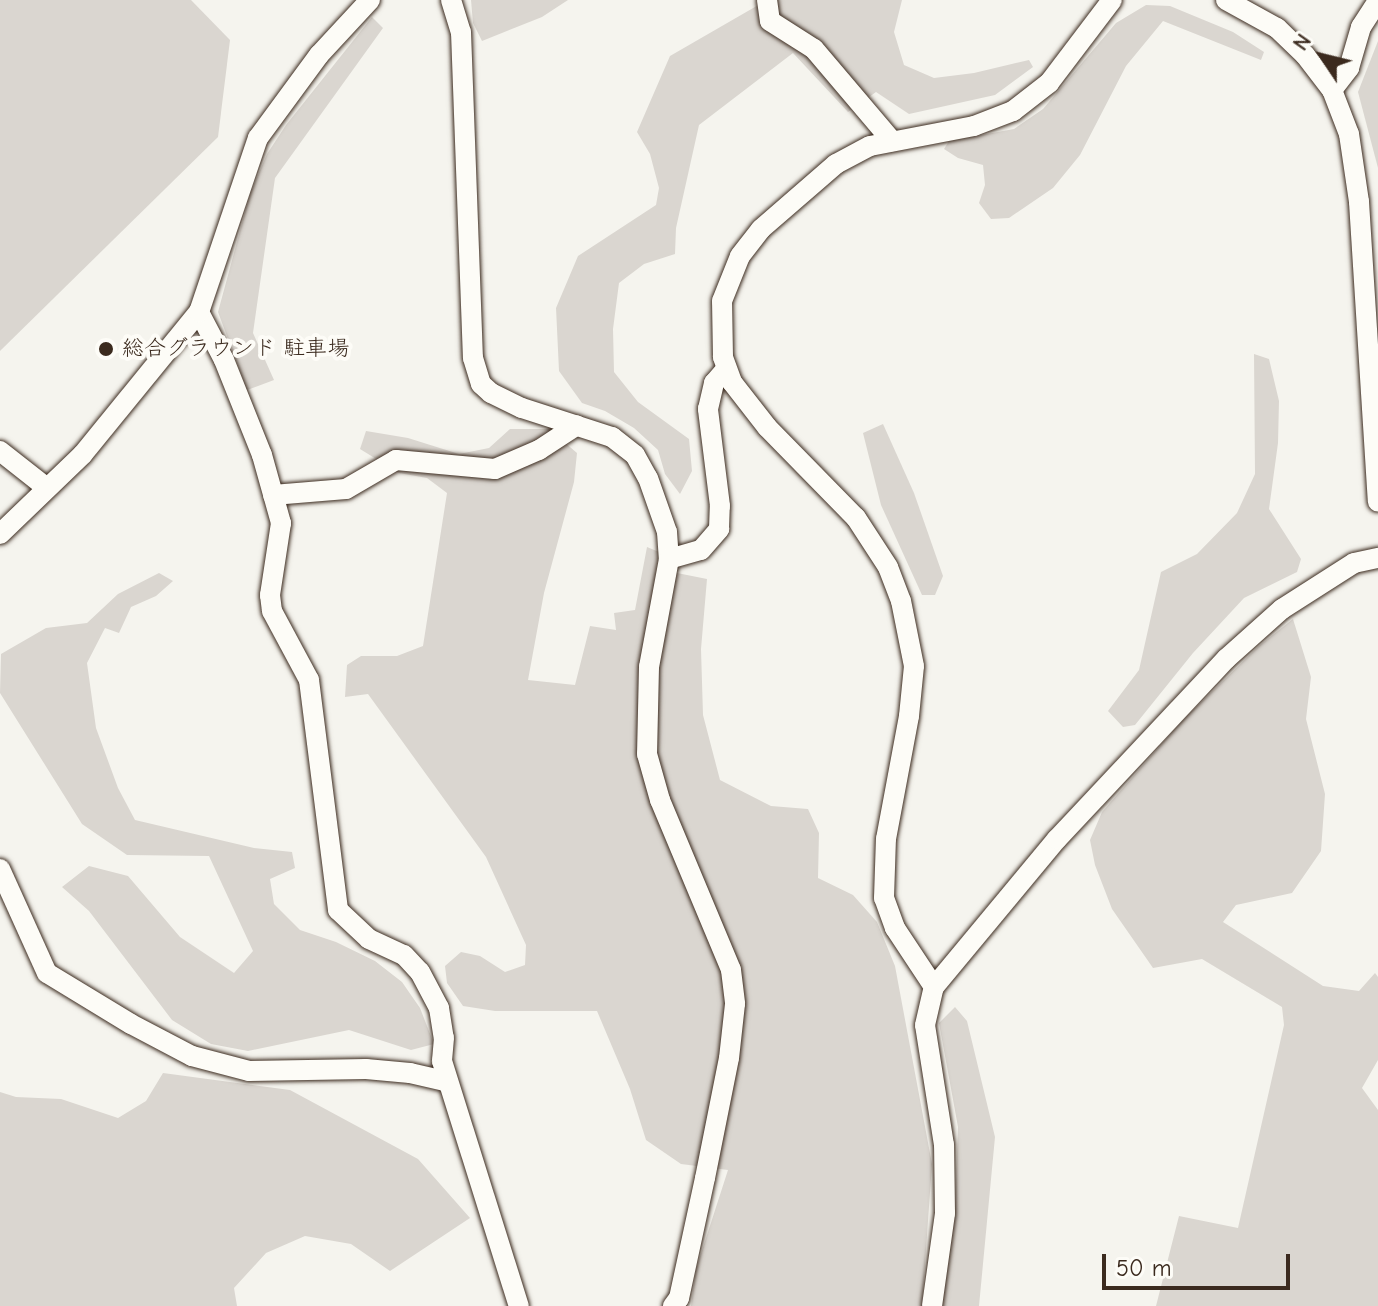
<!DOCTYPE html>
<meta charset="utf-8">
<style>
body{margin:0}
#map{position:relative;width:1378px;height:1306px;overflow:hidden;background:#f5f4ee;font-family:"Comic Neue","Klee One",sans-serif}
div>[style]{position:absolute}
.green>*{inset:0;background:#dad6d0}
.roads{filter:drop-shadow(0 0 2px #3b2a1e) drop-shadow(0 0 2px #3b2a1e)}
.minor>*{height:20px;margin:-10px;padding:0 10px;transform-origin:10px;border-radius:10px;background:#fdfcf7}
.dots>*{width:22px;height:22px;translate:-50% -50%;box-sizing:border-box;border:4px solid #fdfcf7;border-radius:50%}
span{translate:-50% -50%;white-space:nowrap;text-align:center;line-height:1.15;-webkit-text-stroke:8px #fdfcf7;paint-order:stroke}
.poi-label{font-size:22px;color:#3b2a1e}
.left{translate:0 -50%;text-align:left}
.north{position:absolute;left:1282px;top:16px;width:80px;height:80px;-webkit-text-stroke:6px #fdfcf7;paint-order:stroke;rotate:305deg;font-size:22px;font-weight:700;line-height:32px;text-align:center;color:#3b2a1e}
.north::after{content:'';display:block;margin:auto;width:28px;height:36px;background:#3b2a1e;clip-path:polygon(50% 0,100% 100%,50% 72%,0 100%)}
.scale{position:absolute;left:1102px;top:1254px;width:188px;height:36px;box-sizing:border-box;border:4px solid #3b2a1e;border-top:0;padding-left:10px;font-size:24px;line-height:28px;white-space:nowrap;color:#3b2a1e;-webkit-text-stroke:6px #fdfcf7;paint-order:stroke}
</style>
<div id="map">
<div class="green">
<div style="clip-path:polygon(0 0,191px 0,230px 40px,218px 137px,0 351px)"></div>
<div style="clip-path:polygon(471px 0,568px 0,542px 17px,482px 41px,473px 23px)"></div>
<div style="clip-path:polygon(767px 0,902px 0,894px 32px,904px 65px,934px 78px,974px 73px,1029px 60px,1033px 67px,995px 95px,909px 114px,876px 92px,848px 112px,793px 53px,699px 125px,676px 228px,675px 254px,644px 264px,619px 283px,613px 329px,614px 372px,638px 402px,689px 439px,692px 471px,680px 494px,665px 474px,658px 450px,634px 428px,605px 411px,582px 403px,559px 371px,556px 308px,578px 256px,656px 205px,659px 188px,650px 154px,637px 132px,670px 56px)"></div>
<div style="clip-path:polygon(1146px 5px,1170px 6px,1233px 32px,1264px 52px,1261px 60px,1163px 21px,1126px 66px,1080px 155px,1053px 188px,1009px 218px,991px 219px,979px 203px,985px 185px,983px 165px,958px 158px,944px 149px,949px 141px,1014px 129px,1043px 109px,1116px 23px)"></div>
<div style="clip-path:polygon(372px 17px,383px 28px,275px 178px,253px 333px,274px 380px,247px 390px,218px 312px,250px 194px,267px 154px,286px 125px)"></div>
<div style="clip-path:polygon(1378px 41px,1378px 168px,1358px 92px)"></div>
<div style="clip-path:polygon(1254px 354px,1269px 359px,1279px 401px,1278px 443px,1269px 509px,1301px 559px,1297px 572px,1244px 598px,1193px 653px,1135px 725px,1123px 727px,1108px 711px,1139px 670px,1161px 572px,1197px 554px,1237px 513px,1255px 474px)"></div>
<div style="clip-path:polygon(883px 424px,914px 493px,943px 576px,935px 595px,922px 595px,881px 505px,863px 433px)"></div>
<div style="clip-path:polygon(510px 429px,549px 429px,577px 453px,574px 482px,544px 593px,528px 680px,575px 685px,590px 626px,616px 630px,614px 613px,635px 610px,647px 547px,659px 552px,657px 569px,707px 579px,701px 649px,703px 715px,720px 780px,771px 806px,808px 809px,819px 833px,818px 878px,853px 895px,877px 922px,895px 966px,932px 1164px,922px 1306px,691px 1306px,696px 1269px,728px 1170px,681px 1164px,646px 1140px,630px 1089px,597px 1011px,495px 1011px,463px 1006px,447px 983px,445px 966px,461px 952px,480px 956px,505px 972px,525px 965px,526px 945px,486px 857px,368px 694px,345px 697px,347px 665px,361px 656px,397px 656px,423px 646px,447px 493px,427px 478px,399px 473px,360px 449px,366px 431px,408px 438px,459px 454px,489px 448px)"></div>
<div style="clip-path:polygon(159px 573px,173px 581px,156px 596px,131px 607px,119px 633px,105px 628px,87px 663px,96px 728px,118px 788px,135px 820px,254px 848px,292px 852px,295px 868px,270px 879px,274px 904px,300px 930px,336px 942px,375px 961px,402px 982px,420px 1008px,434px 1044px,411px 1050px,349px 1030px,248px 1051px,211px 1044px,172px 1020px,89px 911px,62px 887px,89px 866px,128px 876px,180px 937px,234px 973px,253px 951px,209px 856px,127px 855px,82px 824px,0 693px,1px 654px,46px 628px,87px 623px,118px 594px)"></div>
<div style="clip-path:polygon(1293px 619px,1311px 677px,1306px 719px,1325px 794px,1321px 851px,1292px 893px,1236px 905px,1223px 922px,1323px 986px,1359px 991px,1375px 973px,1378px 977px,1378px 1060px,1362px 1088px,1378px 1110px,1378px 1306px,1156px 1306px,1179px 1216px,1238px 1228px,1284px 1025px,1282px 1007px,1202px 959px,1153px 968px,1112px 909px,1095px 865px,1090px 840px,1102px 812px,1182px 721px,1259px 646px)"></div>
<div style="clip-path:polygon(955px 1007px,967px 1021px,995px 1137px,979px 1306px,940px 1306px,955px 1208px,958px 1127px,939px 1023px)"></div>
<div style="clip-path:polygon(163px 1073px,290px 1090px,418px 1159px,470px 1218px,390px 1271px,351px 1244px,305px 1236px,266px 1253px,234px 1288px,237px 1306px,0 1306px,0 1092px,16px 1097px,61px 1099px,118px 1118px,146px 1101px)"></div>
</div>
<div class="roads">
<div class="minor">
<div style="left:451px;top:0;width:34px;rotate:73deg"></div>
<div style="left:461px;top:32px;width:326px;rotate:87.9deg"></div>
<div style="left:473px;top:358px;width:27px;rotate:73deg"></div>
<div style="left:481px;top:384px;width:13px;rotate:42deg"></div>
<div style="left:491px;top:393px;width:34px;rotate:26deg"></div>
<div style="left:522px;top:408px;width:95px;rotate:17.9deg"></div>
<div style="left:612px;top:437px;width:29px;rotate:38deg"></div>
<div style="left:635px;top:455px;width:26px;rotate:61deg"></div>
<div style="left:648px;top:478px;width:57px;rotate:70.6deg"></div>
<div style="left:667px;top:532px;width:27px;rotate:86deg"></div>
<div style="left:669px;top:559px;width:110px;rotate:100.5deg"></div>
<div style="left:649px;top:667px;width:87px;rotate:91.3deg"></div>
<div style="left:647px;top:754px;width:48px;rotate:74.2deg"></div>
<div style="left:660px;top:800px;width:184px;rotate:67.3deg"></div>
<div style="left:731px;top:970px;width:34px;rotate:83deg"></div>
<div style="left:735px;top:1004px;width:54px;rotate:96.3deg"></div>
<div style="left:729px;top:1058px;width:122px;rotate:101.3deg"></div>
<div style="left:705px;top:1178px;width:123px;rotate:102.2deg"></div>
<div style="left:679px;top:1298px;width:10px;rotate:127deg"></div>
<div style="left:767px;top:0;width:21px;rotate:82deg"></div>
<div style="left:770px;top:21px;width:52px;rotate:32.5deg"></div>
<div style="left:814px;top:49px;width:121px;rotate:49.7deg"></div>
<div style="left:1226px;top:0;width:58px;rotate:28.8deg"></div>
<div style="left:1277px;top:28px;width:39px;rotate:44deg"></div>
<div style="left:1305px;top:55px;width:44px;rotate:52.4deg"></div>
<div style="left:1332px;top:90px;width:47px;rotate:68.9deg"></div>
<div style="left:1349px;top:134px;width:69px;rotate:81.6deg"></div>
<div style="left:1359px;top:202px;width:300px;rotate:86.4deg"></div>
<div style="left:1332px;top:90px;width:28px;rotate:-52deg"></div>
<div style="left:1349px;top:68px;width:43px;rotate:-73.7deg"></div>
<div style="left:1361px;top:27px;width:31px;rotate:-57deg"></div>
<div style="left:199px;top:312px;width:54px;rotate:62.5deg"></div>
<div style="left:224px;top:360px;width:102px;rotate:68.2deg"></div>
<div style="left:262px;top:455px;width:71px;rotate:74.4deg"></div>
<div style="left:281px;top:523px;width:73px;rotate:98.7deg"></div>
<div style="left:270px;top:595px;width:16px;rotate:83deg"></div>
<div style="left:272px;top:611px;width:78px;rotate:61.8deg"></div>
<div style="left:309px;top:680px;width:232px;rotate:82.8deg"></div>
<div style="left:338px;top:910px;width:42px;rotate:43.1deg"></div>
<div style="left:369px;top:939px;width:38px;rotate:25deg"></div>
<div style="left:404px;top:955px;width:23px;rotate:47deg"></div>
<div style="left:420px;top:972px;width:41px;rotate:62.2deg"></div>
<div style="left:439px;top:1008px;width:30px;rotate:81deg"></div>
<div style="left:444px;top:1038px;width:23px;rotate:95deg"></div>
<div style="left:442px;top:1061px;width:257px;rotate:72.6deg"></div>
<div style="left:0;top:451px;width:60px;rotate:38.2deg"></div>
<div style="left:273px;top:495px;width:73px;rotate:-4.7deg"></div>
<div style="left:346px;top:489px;width:58px;rotate:-30.1deg"></div>
<div style="left:396px;top:460px;width:99px;rotate:5.2deg"></div>
<div style="left:495px;top:469px;width:48px;rotate:-23.4deg"></div>
<div style="left:539px;top:450px;width:45px;rotate:-33.3deg"></div>
<div style="left:0;top:534px;width:115px;rotate:-43.9deg"></div>
<div style="left:83px;top:454px;width:183px;rotate:-50.8deg"></div>
<div style="left:199px;top:312px;width:184px;rotate:-71.3deg"></div>
<div style="left:258px;top:138px;width:103px;rotate:-53.7deg"></div>
<div style="left:319px;top:55px;width:75px;rotate:-47.2deg"></div>
<div style="left:669px;top:559px;width:33px;rotate:-16deg"></div>
<div style="left:701px;top:550px;width:28px;rotate:-49deg"></div>
<div style="left:719px;top:529px;width:23px;rotate:-88deg"></div>
<div style="left:720px;top:506px;width:98px;rotate:-97.1deg"></div>
<div style="left:708px;top:409px;width:27px;rotate:-77deg"></div>
<div style="left:714px;top:383px;width:18px;rotate:-49deg"></div>
<div style="left:0;top:869px;width:114px;rotate:65.7deg"></div>
<div style="left:47px;top:973px;width:98px;rotate:31.3deg"></div>
<div style="left:131px;top:1024px;width:69px;rotate:27.7deg"></div>
<div style="left:192px;top:1056px;width:59px;rotate:14.7deg"></div>
<div style="left:249px;top:1071px;width:117px;rotate:-1deg"></div>
<div style="left:366px;top:1069px;width:44px;rotate:5.2deg"></div>
<div style="left:410px;top:1073px;width:39px;rotate:13deg"></div>
<div style="left:934px;top:987px;width:71px;rotate:-123.5deg"></div>
<div style="left:895px;top:928px;width:32px;rotate:-110deg"></div>
<div style="left:884px;top:898px;width:59px;rotate:-88.1deg"></div>
<div style="left:886px;top:839px;width:125px;rotate:-79.4deg"></div>
<div style="left:909px;top:716px;width:50px;rotate:-84.3deg"></div>
<div style="left:914px;top:666px;width:66px;rotate:-101.3deg"></div>
<div style="left:901px;top:601px;width:36px;rotate:-111deg"></div>
<div style="left:888px;top:567px;width:59px;rotate:-123.1deg"></div>
<div style="left:856px;top:518px;width:127px;rotate:-134.4deg"></div>
<div style="left:767px;top:427px;width:57px;rotate:-127.9deg"></div>
<div style="left:732px;top:382px;width:27px;rotate:-110deg"></div>
<div style="left:723px;top:357px;width:56px;rotate:-91deg"></div>
<div style="left:722px;top:301px;width:48px;rotate:-68.2deg"></div>
<div style="left:740px;top:256px;width:34px;rotate:-52deg"></div>
<div style="left:761px;top:229px;width:99px;rotate:-40.9deg"></div>
<div style="left:836px;top:164px;width:38px;rotate:-28deg"></div>
<div style="left:870px;top:146px;width:106px;rotate:-10.9deg"></div>
<div style="left:974px;top:126px;width:42px;rotate:-21deg"></div>
<div style="left:1013px;top:111px;width:46px;rotate:-37.9deg"></div>
<div style="left:1049px;top:83px;width:104px;rotate:-52.8deg"></div>
<div style="left:932px;top:1306px;width:94px;rotate:-82deg"></div>
<div style="left:945px;top:1213px;width:68px;rotate:-90.8deg"></div>
<div style="left:944px;top:1145px;width:121px;rotate:-99deg"></div>
<div style="left:925px;top:1025px;width:39px;rotate:-77deg"></div>
<div style="left:934px;top:987px;width:192px;rotate:-50.3deg"></div>
<div style="left:1057px;top:839px;width:247px;rotate:-46.8deg"></div>
<div style="left:1226px;top:659px;width:75px;rotate:-41.8deg"></div>
<div style="left:1282px;top:609px;width:85px;rotate:-32.6deg"></div>
<div style="left:1354px;top:563px;width:25px;rotate:-12deg"></div>
</div>
</div>
<div class="dots">
<div style="left:106px;top:349px;background:#3b2a1e"></div>
</div>
<div class="poi-label">
<span class="left" style="left:122px;top:349px">総合グラウンド 駐車場</span>
</div>
<div class="north">N</div>
<div class="scale">50 m</div>
</div>
